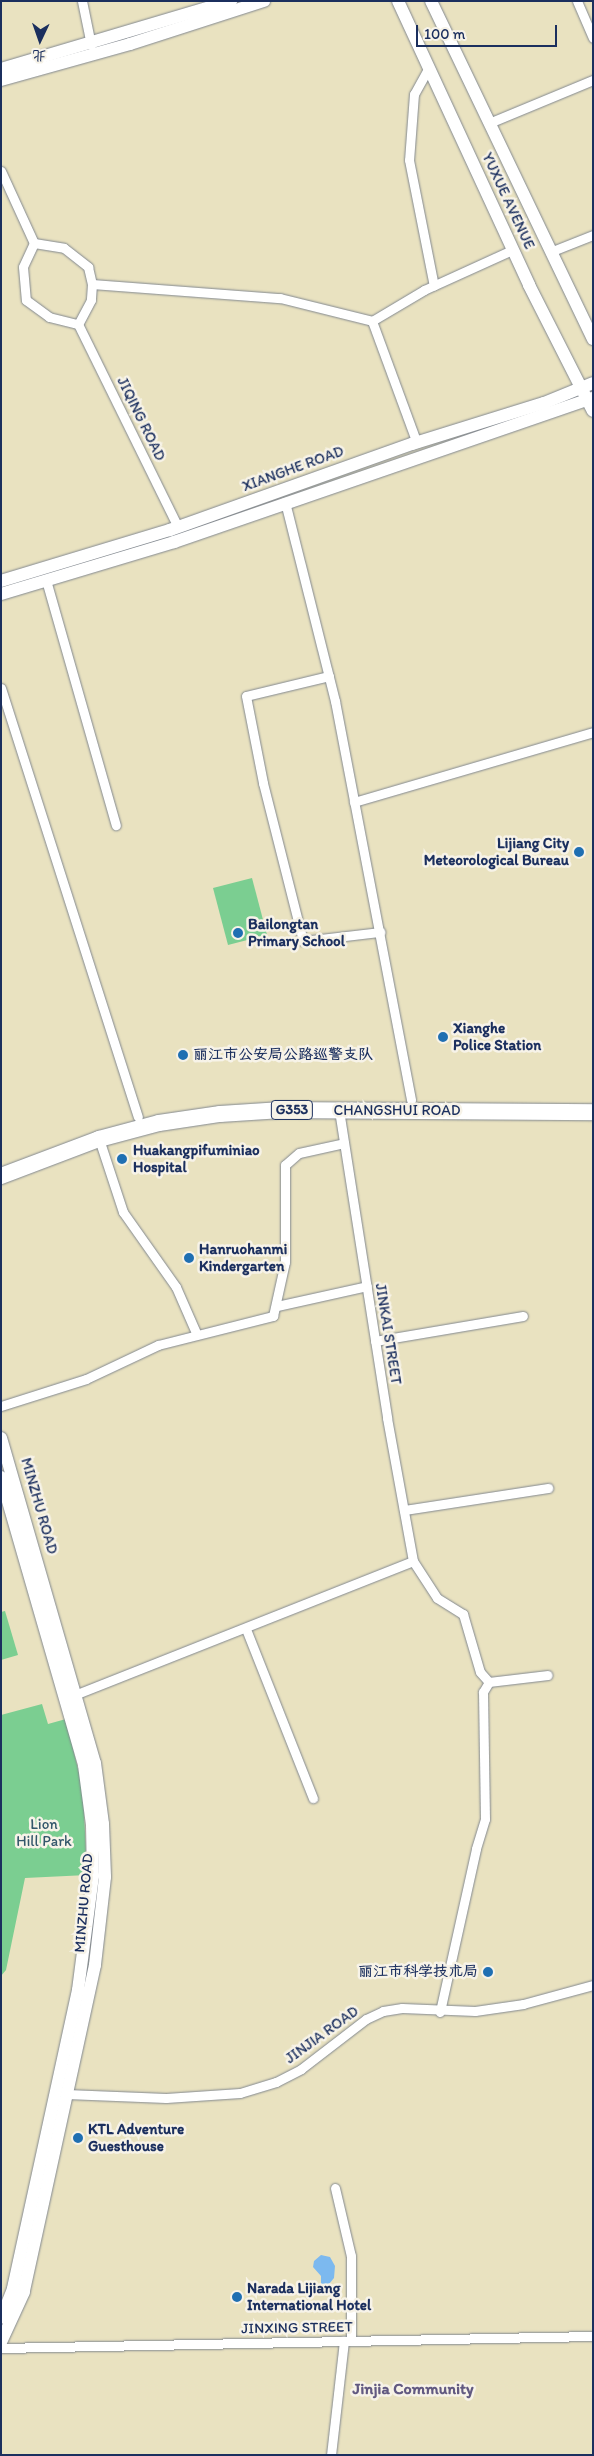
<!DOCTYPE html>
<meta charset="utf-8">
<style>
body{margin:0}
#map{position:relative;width:594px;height:2456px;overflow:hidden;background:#e9e2c0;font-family:Itim,"LXGW WenKai TC",sans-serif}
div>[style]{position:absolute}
.green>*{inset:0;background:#7bce91}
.water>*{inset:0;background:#7cb9ef}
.roads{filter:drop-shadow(0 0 1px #82888f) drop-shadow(0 0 1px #82888f)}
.street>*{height:9px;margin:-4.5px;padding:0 4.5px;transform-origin:4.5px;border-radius:4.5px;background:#fff}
.secondary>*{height:12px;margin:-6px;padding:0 6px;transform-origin:6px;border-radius:6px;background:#fff}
.highway>*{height:16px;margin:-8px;padding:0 8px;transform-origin:8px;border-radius:8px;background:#fff}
.dots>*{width:14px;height:14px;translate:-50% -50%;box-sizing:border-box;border:2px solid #f7f3e8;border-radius:50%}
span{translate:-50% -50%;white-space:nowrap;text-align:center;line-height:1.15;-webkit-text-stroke:5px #f7f3e8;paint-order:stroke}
.shield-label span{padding:1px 4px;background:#f7f3e8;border:1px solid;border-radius:4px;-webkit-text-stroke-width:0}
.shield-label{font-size:14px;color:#1b2f5e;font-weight:700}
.street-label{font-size:15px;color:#1b2f5e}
.poi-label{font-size:15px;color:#1b2f5e;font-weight:700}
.right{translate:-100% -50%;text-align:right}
.left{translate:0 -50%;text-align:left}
.park-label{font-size:15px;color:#33576b}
.neighbourhood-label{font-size:16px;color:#625a81;font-weight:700}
.frame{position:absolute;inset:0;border:2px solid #1b2f5e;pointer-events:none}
.north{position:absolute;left:15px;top:15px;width:50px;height:50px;-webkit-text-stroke:4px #f7f3e8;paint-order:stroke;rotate:183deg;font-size:14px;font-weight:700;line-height:20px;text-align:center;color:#1b2f5e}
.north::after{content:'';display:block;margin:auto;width:18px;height:22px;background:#1b2f5e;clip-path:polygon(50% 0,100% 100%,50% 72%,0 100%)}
.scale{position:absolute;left:416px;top:25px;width:141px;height:22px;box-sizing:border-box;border:2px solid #1b2f5e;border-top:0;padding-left:6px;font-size:15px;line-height:18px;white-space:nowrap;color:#1b2f5e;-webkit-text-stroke:4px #f7f3e8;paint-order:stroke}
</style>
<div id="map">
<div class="green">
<div style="clip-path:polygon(252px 878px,267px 935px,228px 945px,213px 888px)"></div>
<div style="clip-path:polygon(5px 1611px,18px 1655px,1px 1660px,1px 1612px)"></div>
<div style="clip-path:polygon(42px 1704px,48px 1724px,66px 1719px,83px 1790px,87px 1875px,25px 1878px,6px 1970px,1px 1976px,1px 1715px)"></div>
</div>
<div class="water">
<div style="clip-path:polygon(321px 2255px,330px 2257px,335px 2266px,334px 2278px,329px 2284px,321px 2284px,321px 2276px,313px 2267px,314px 2261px)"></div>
</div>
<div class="roads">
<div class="street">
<div style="left:82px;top:1px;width:45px;rotate:78.4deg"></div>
<div style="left:577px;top:1px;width:40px;rotate:66.6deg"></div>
<div style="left:428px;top:69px;width:29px;rotate:119deg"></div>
<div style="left:414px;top:94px;width:66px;rotate:94.3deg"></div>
<div style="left:409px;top:160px;width:128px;rotate:78.8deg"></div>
<div style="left:489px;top:123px;width:113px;rotate:-22.5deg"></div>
<div style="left:1px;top:171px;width:79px;rotate:65.4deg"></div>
<div style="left:34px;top:243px;width:30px;rotate:9deg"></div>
<div style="left:64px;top:248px;width:31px;rotate:38deg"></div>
<div style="left:88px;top:267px;width:17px;rotate:77deg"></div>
<div style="left:92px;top:284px;width:16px;rotate:94deg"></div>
<div style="left:91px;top:300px;width:27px;rotate:118deg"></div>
<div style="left:34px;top:243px;width:26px;rotate:115deg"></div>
<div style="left:23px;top:267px;width:33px;rotate:85deg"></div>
<div style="left:26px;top:300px;width:29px;rotate:36deg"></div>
<div style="left:49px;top:317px;width:30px;rotate:14deg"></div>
<div style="left:550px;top:252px;width:46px;rotate:-21.6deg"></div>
<div style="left:92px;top:284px;width:189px;rotate:4.3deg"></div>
<div style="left:280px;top:298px;width:95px;rotate:14deg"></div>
<div style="left:372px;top:321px;width:61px;rotate:-30.8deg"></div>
<div style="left:424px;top:290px;width:97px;rotate:-24.4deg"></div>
<div style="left:372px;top:321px;width:130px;rotate:69.8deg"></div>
<div style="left:78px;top:324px;width:226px;rotate:63.8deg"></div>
<div style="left:285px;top:502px;width:205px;rotate:75.9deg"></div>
<div style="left:335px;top:701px;width:406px;rotate:79.2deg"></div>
<div style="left:46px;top:580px;width:255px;rotate:74.1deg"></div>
<div style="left:329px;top:676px;width:85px;rotate:166.5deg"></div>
<div style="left:246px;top:696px;width:89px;rotate:78.9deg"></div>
<div style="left:263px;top:783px;width:163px;rotate:75.8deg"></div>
<div style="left:303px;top:941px;width:78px;rotate:-6.7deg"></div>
<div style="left:1px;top:688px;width:450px;rotate:72.3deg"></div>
<div style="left:354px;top:802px;width:249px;rotate:-16.3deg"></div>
<div style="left:339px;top:1110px;width:312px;rotate:81.1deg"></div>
<div style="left:387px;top:1418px;width:145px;rotate:79.7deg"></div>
<div style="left:413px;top:1561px;width:44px;rotate:57deg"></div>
<div style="left:437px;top:1598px;width:31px;rotate:32deg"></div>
<div style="left:463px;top:1614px;width:60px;rotate:73.7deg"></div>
<div style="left:480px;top:1672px;width:13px;rotate:48deg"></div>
<div style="left:489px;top:1682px;width:12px;rotate:121deg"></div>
<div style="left:483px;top:1692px;width:127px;rotate:89.1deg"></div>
<div style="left:485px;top:1819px;width:31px;rotate:107deg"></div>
<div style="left:476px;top:1849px;width:167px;rotate:102.5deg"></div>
<div style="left:99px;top:1139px;width:77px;rotate:71.8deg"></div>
<div style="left:123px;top:1212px;width:92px;rotate:54.8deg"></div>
<div style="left:176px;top:1287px;width:52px;rotate:66.4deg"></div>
<div style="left:277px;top:1306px;width:92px;rotate:-12.5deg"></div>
<div style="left:375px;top:1341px;width:150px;rotate:-9.6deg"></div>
<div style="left:1px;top:1406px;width:89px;rotate:-17.6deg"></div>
<div style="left:86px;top:1379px;width:80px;rotate:-25.3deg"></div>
<div style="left:158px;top:1345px;width:119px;rotate:-14.2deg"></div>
<div style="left:273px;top:1316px;width:55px;rotate:-77.5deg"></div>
<div style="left:285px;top:1262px;width:97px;rotate:-90deg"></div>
<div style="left:285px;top:1165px;width:18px;rotate:-41deg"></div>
<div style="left:299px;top:1153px;width:46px;rotate:-12.5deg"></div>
<div style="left:404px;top:1510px;width:146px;rotate:-8.7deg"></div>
<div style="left:246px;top:1629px;width:182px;rotate:68.4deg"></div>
<div style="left:489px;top:1682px;width:59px;rotate:-6.8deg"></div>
<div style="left:77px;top:1694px;width:361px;rotate:-21.6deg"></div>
<div style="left:66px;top:2094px;width:100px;rotate:2.3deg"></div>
<div style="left:166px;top:2098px;width:74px;rotate:-3.9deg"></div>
<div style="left:240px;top:2093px;width:38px;rotate:-17deg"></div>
<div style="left:276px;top:2082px;width:28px;rotate:-27deg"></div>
<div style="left:301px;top:2069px;width:82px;rotate:-37.6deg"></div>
<div style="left:366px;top:2019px;width:19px;rotate:-25deg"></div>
<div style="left:383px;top:2011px;width:19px;rotate:-9deg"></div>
<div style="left:402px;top:2008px;width:73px;rotate:2.4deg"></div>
<div style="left:475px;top:2011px;width:49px;rotate:-8.3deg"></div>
<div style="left:523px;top:2004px;width:73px;rotate:-15.2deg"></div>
<div style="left:335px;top:2188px;width:70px;rotate:76.8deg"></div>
<div style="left:351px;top:2256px;width:85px;rotate:90deg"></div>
<div style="left:1px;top:2348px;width:592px;rotate:-1.16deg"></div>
<div style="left:331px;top:2455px;width:115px;rotate:-83.5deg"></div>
</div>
<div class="secondary">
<div style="left:398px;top:1px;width:313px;rotate:65.2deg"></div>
<div style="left:529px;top:285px;width:141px;rotate:63.1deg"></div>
<div style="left:431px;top:1px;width:375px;rotate:64.4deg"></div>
<div style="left:1px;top:69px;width:240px;rotate:-16.5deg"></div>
<div style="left:1px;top:80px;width:134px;rotate:-15.6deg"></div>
<div style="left:130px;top:44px;width:141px;rotate:-17.8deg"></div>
<div style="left:1px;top:581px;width:177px;rotate:-16.8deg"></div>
<div style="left:170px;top:530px;width:257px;rotate:-19.6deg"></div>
<div style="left:412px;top:444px;width:138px;rotate:-17.3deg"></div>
<div style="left:544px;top:403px;width:53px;rotate:-22.2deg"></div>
<div style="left:1px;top:594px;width:181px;rotate:-16.7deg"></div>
<div style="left:174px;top:542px;width:443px;rotate:-19deg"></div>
<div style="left:1px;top:1438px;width:338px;rotate:73.9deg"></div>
<div style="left:95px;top:1763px;width:62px;rotate:82.5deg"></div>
<div style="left:103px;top:1824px;width:53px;rotate:87.8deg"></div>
<div style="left:105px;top:1877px;width:89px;rotate:96.5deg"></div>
<div style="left:95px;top:1965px;width:335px;rotate:102.3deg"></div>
<div style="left:24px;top:2292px;width:55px;rotate:114.7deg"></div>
<div style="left:1px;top:1477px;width:300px;rotate:73.9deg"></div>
<div style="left:84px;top:1765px;width:61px;rotate:82.4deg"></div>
<div style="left:92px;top:1825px;width:51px;rotate:88.9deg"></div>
<div style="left:93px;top:1876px;width:115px;rotate:97.5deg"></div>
<div style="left:78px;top:1990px;width:306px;rotate:102.3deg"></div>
<div style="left:13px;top:2289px;width:31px;rotate:112deg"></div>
</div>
<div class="highway">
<div style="left:1px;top:1176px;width:105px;rotate:-20.7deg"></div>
<div style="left:99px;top:1139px;width:62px;rotate:-14.9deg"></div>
<div style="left:159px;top:1123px;width:62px;rotate:-8.4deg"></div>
<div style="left:220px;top:1114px;width:62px;rotate:-3.7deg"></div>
<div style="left:282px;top:1110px;width:311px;rotate:0.4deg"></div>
</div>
</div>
<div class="dots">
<div style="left:579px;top:852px;background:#1f6fb2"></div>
<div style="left:238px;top:933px;background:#1f6fb2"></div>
<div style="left:443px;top:1037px;background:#1f6fb2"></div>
<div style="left:183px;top:1055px;background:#1f6fb2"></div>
<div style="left:122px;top:1159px;background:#1f6fb2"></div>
<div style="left:189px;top:1258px;background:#1f6fb2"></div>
<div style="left:488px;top:1972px;background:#1f6fb2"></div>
<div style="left:78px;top:2138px;background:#1f6fb2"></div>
<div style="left:237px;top:2297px;background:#1f6fb2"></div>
</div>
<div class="shield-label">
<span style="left:292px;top:1110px">G353</span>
</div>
<div class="street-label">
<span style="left:508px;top:201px;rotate:65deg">YUXUE AVENUE</span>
<span style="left:141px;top:419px;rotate:64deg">JIQING ROAD</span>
<span style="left:293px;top:469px;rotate:-20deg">XIANGHE ROAD</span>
<span style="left:397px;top:1111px">CHANGSHUI ROAD</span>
<span style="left:388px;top:1334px;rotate:81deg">JINKAI STREET</span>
<span style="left:39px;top:1506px;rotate:74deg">MINZHU ROAD</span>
<span style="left:84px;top:1903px;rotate:-85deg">MINZHU ROAD</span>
<span style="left:322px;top:2035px;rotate:-36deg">JINJIA ROAD</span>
<span style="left:297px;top:2328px;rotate:-1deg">JINXING STREET</span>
</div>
<div class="poi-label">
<span class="right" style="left:569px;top:852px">Lijiang City<br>Meteorological Bureau</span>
<span class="left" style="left:248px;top:933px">Bailongtan<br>Primary School</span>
<span class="left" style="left:453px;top:1037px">Xianghe<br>Police Station</span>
<span class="left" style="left:193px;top:1055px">丽江市公安局公路巡警支队</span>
<span class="left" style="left:133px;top:1159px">Huakangpifuminiao<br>Hospital</span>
<span class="left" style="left:199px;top:1258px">Hanruohanmi<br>Kindergarten</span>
<span class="right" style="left:478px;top:1972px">丽江市科学技术局</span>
<span class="left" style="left:88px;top:2138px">KTL Adventure<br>Guesthouse</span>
<span class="left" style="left:247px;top:2297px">Narada Lijiang<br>International Hotel</span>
</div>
<div class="park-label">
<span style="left:44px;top:1833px">Lion<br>Hill Park</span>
</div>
<div class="neighbourhood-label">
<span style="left:413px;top:2389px">Jinjia Community</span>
</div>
<div class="frame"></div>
<div class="north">北</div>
<div class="scale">100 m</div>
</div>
